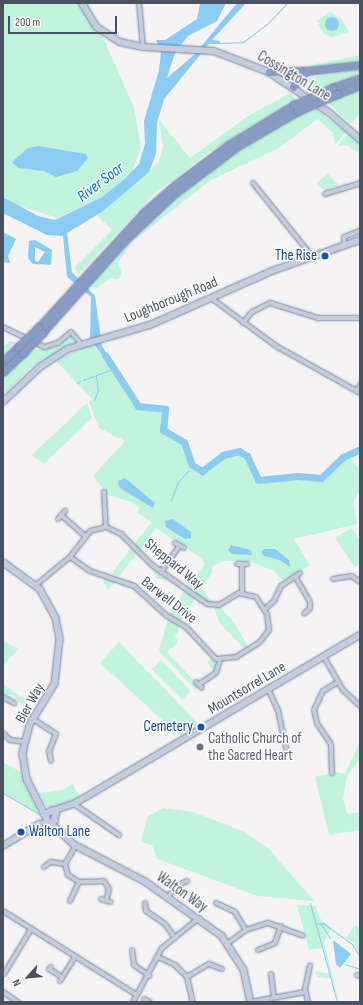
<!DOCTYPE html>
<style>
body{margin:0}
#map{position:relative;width:363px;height:1005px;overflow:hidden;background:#f5f3f3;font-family:"Sofia Sans Condensed",sans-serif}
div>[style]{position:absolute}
.green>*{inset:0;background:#c1f3dd}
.water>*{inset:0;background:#8ccbf2}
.round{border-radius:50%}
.stream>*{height:1px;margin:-0.5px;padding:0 0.5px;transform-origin:0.5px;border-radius:0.5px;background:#8ccbf2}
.river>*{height:7px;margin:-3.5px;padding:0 3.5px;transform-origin:3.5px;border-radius:3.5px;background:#8ccbf2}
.roads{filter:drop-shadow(0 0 1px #7486af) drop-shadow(0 0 1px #7486af)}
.street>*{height:4px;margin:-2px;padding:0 2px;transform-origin:2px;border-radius:2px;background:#c6ccd8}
.secondary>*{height:5.5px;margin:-2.75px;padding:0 2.75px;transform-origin:2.75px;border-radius:2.75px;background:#c5ccdc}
.highway>*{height:7px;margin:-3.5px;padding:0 3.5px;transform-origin:3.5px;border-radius:3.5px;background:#899bc3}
.bridges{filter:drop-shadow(0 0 1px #7486af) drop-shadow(0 0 1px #7486af)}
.highway-bridge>*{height:7px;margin:-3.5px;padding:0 3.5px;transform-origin:3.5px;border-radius:3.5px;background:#899bc3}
.dots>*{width:11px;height:11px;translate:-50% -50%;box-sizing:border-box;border:2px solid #fff;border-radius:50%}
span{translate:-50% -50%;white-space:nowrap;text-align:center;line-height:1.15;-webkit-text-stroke:3px #fff;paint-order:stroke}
.street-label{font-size:15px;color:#495262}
.transit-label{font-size:15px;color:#164399}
.right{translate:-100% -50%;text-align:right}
.left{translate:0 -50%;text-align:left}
.worship-label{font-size:15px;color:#5b616d}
.water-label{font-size:16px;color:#0574b9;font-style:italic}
.frame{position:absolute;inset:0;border:4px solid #495262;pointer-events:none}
.north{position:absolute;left:8px;top:957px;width:40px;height:40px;-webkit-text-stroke:3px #fff;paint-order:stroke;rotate:243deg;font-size:11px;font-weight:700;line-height:16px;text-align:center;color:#495262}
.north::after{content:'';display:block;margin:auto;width:14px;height:18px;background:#495262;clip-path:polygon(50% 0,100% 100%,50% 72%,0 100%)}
.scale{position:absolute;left:8px;top:16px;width:109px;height:18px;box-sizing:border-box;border:2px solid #495262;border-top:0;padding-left:5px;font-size:12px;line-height:14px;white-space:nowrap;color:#495262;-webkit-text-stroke:3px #fff;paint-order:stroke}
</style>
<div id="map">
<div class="green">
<div style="clip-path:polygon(3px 3px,88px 3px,134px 108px,141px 147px,127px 185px,57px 218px,3px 200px)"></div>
<div style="clip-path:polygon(330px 11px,342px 20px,349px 32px,332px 37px,324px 34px,317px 21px)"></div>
<div style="clip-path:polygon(360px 55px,360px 63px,308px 69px,312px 65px)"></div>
<div style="clip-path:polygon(360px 70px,360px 73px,317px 91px,305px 86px,306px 78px)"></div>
<div style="clip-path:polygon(360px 87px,360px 113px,351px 124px,326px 101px)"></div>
<div style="clip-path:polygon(290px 93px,297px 100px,209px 152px,153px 195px,78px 275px,75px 267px,112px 230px,97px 215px,158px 163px,163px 147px,159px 120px,190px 158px,248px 116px)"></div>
<div style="clip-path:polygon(313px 107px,346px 132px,335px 145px,333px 133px,318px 119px,277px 149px,211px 180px,133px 241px,118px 262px,122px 274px,118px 279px,110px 278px,97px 288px,89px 286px,148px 221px,210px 168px,262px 134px)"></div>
<div style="clip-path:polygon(348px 133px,360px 144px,360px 154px,347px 145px,337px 146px)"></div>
<div style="clip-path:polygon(328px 174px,339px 185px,325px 191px,316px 183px)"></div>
<div style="clip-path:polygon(72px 335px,73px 344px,34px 365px,3px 395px,3px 377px,26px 355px,35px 350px,54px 348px)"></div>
<div style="clip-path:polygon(10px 341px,15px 342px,3px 355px,3px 347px)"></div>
<div style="clip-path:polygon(92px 344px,110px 363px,139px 408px,165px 409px,163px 429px,182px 440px,191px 464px,202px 471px,218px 458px,236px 451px,247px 456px,258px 480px,323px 478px,347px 454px,360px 470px,360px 490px,353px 502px,357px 524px,294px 539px,310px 565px,283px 581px,274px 571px,249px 561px,224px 561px,212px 566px,212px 573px,201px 588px,214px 603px,206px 601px,187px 587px,205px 564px,200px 557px,156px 528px,140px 550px,134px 544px,152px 522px,138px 513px,139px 508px,132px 502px,108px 495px,93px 476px,125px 441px,99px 428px,89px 402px,92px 399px,55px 360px)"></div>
<div style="clip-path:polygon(87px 403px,92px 418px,44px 464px,32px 455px)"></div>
<div style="clip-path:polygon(351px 528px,360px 540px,360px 563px,355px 567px,335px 538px)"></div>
<div style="clip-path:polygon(131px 548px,137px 554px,119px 576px,111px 574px)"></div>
<div style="clip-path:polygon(151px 568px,168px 580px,157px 579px)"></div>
<div style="clip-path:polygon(103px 577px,116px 581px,108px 590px,104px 584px)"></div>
<div style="clip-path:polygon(184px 592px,195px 599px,181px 621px,168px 614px)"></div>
<div style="clip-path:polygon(220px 607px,234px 622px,248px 647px,244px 649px,219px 622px,214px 608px)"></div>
<div style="clip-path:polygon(168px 619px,180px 626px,175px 637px,178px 642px,167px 652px,198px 685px,196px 690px,159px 651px)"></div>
<div style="clip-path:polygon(3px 641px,18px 649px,3px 666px)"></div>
<div style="clip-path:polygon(119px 642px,182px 707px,200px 726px,181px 737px,100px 663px)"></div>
<div style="clip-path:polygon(209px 657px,217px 663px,214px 672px,208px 664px)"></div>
<div style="clip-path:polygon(161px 660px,190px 690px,183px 700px,152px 669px)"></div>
<div style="clip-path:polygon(3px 684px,28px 701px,25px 707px,12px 695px,3px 695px)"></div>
<div style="clip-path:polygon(360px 742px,360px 759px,347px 776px,343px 798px,347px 814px,360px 812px,360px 830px,329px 835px,315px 777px,335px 772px,345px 774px)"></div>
<div style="clip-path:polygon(3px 762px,21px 772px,39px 814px,3px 793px)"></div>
<div style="clip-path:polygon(73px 784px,80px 797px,55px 808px,46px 806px,38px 793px,62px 790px)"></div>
<div style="clip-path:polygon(163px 808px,193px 812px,245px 832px,268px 848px,314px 901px,258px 896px,157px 859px,152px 845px,141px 842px,147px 817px)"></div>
<div style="clip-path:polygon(297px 905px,315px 906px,321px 920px,332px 928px,324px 942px,339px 1002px,331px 979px,317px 977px,315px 971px,330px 974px,324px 948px,309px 950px)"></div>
<div style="clip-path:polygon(355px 925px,360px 928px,360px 955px,354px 943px,346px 938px)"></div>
</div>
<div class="water">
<div style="clip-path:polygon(200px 3px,226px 3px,217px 21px,188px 36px,175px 53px,167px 78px,195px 54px,237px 3px,246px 3px,212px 40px,220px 41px,220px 44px,209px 44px,164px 99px,157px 123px,156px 154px,149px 172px,102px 212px,67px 233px,72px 272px,95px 296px,102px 346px,111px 361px,108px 363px,90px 339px,91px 297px,67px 277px,63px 236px,47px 235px,3px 213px,3px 197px,38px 216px,55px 220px,102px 197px,126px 178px,139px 164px,145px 144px,144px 121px,159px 70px,161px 53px,156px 40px,165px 40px,197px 19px)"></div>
<div class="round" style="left:325px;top:17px;width:14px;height:14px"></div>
<div style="clip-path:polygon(39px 146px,86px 154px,88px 158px,77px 171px,56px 177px,44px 171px,19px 168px,12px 162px,28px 148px)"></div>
<div style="clip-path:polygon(3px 232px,16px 239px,8px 256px,10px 263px,3px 262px)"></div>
<div style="clip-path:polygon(evenodd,35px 240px,52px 250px,51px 265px,33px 264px,28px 258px,29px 241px,35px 240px,35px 247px,45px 252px,38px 262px,35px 261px,35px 247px)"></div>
<div style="clip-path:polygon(125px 478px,155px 503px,153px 508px,120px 488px,118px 481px)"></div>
<div style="clip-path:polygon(173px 519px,191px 532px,191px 538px,185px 539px,166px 527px,165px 521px)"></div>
<div style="clip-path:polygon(231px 545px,251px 550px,252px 555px,232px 554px,228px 550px)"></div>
<div style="clip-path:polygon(264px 549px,275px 549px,289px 560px,290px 567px,280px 560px,264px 556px,261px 552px)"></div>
<div style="clip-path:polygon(333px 940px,351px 954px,340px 968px,336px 964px)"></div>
</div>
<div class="stream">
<div style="left:220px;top:43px;width:23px;rotate:-2deg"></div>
<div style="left:243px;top:42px;width:30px;rotate:-37deg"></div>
<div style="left:267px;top:24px;width:29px;rotate:-46deg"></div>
<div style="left:83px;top:380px;width:29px;rotate:-20deg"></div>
<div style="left:77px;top:383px;width:4px;rotate:-34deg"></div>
<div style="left:94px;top:400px;width:11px;rotate:-68deg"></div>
<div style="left:98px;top:390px;width:14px;rotate:-98deg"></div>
<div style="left:190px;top:467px;width:3px;rotate:-72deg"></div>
<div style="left:171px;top:500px;width:19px;rotate:-69deg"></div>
<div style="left:178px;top:482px;width:16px;rotate:-47deg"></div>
<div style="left:3px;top:793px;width:42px;rotate:30.3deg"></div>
<div style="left:310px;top:903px;width:103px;rotate:74.7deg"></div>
<div style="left:318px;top:924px;width:5px;rotate:-11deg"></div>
<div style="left:323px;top:923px;width:36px;rotate:36deg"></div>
<div style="left:352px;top:944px;width:15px;rotate:58deg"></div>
<div style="left:321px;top:924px;width:17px;rotate:57deg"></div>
<div style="left:345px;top:964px;width:16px;rotate:18deg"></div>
</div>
<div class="river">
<div style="left:105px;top:355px;width:61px;rotate:57.1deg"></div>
<div style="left:138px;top:406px;width:27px;rotate:6deg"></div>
<div style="left:165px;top:409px;width:21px;rotate:95deg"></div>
<div style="left:163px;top:430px;width:24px;rotate:30deg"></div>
<div style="left:184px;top:442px;width:24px;rotate:71deg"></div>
<div style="left:192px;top:465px;width:12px;rotate:31deg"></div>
<div style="left:202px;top:471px;width:26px;rotate:-37deg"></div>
<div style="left:223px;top:455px;width:16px;rotate:-14deg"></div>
<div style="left:239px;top:451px;width:9px;rotate:32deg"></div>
<div style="left:247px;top:456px;width:26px;rotate:65deg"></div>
<div style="left:258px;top:480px;width:40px;rotate:-5.7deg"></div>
<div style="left:298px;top:476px;width:23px;rotate:5deg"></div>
<div style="left:321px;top:478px;width:30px;rotate:-44deg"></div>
<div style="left:343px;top:457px;width:19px;rotate:-25deg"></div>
</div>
<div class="roads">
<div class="street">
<div style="left:139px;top:3px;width:44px;rotate:84.8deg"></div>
<div style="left:253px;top:183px;width:94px;rotate:51.1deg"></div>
<div style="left:325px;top:194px;width:37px;rotate:-17deg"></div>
<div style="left:344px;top:246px;width:9px;rotate:-90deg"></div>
<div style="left:344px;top:237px;width:17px;rotate:-21deg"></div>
<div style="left:211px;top:298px;width:81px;rotate:36.4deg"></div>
<div style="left:276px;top:346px;width:96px;rotate:29.2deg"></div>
<div style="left:243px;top:323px;width:14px;rotate:-51deg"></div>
<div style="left:252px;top:312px;width:20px;rotate:-27deg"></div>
<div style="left:270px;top:303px;width:50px;rotate:17.4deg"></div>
<div style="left:318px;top:318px;width:42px"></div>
<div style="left:3px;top:327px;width:46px;rotate:26deg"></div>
<div style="left:44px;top:347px;width:15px;rotate:-16deg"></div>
<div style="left:58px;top:343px;width:17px;rotate:-40deg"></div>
<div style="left:71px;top:332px;width:16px;rotate:50deg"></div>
<div style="left:357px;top:391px;width:7px;rotate:-63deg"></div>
<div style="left:104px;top:492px;width:35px;rotate:87deg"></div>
<div style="left:61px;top:515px;width:32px;rotate:41deg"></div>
<div style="left:58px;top:519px;width:11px;rotate:-49deg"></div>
<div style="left:175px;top:543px;width:10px;rotate:29deg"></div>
<div style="left:237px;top:564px;width:10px"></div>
<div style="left:161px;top:572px;width:32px;rotate:-55deg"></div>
<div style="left:295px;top:576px;width:30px;rotate:60deg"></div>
<div style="left:310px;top:602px;width:6px;rotate:90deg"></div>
<div style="left:310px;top:608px;width:8px;rotate:135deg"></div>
<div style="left:333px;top:579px;width:19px;rotate:-9deg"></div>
<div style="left:352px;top:576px;width:10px;rotate:37deg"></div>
<div style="left:36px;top:585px;width:44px;rotate:-39.5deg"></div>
<div style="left:70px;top:557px;width:33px;rotate:-52deg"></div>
<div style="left:90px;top:531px;width:16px;rotate:-14deg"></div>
<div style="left:106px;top:527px;width:17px;rotate:25deg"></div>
<div style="left:121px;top:534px;width:44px;rotate:45deg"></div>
<div style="left:152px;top:565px;width:67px;rotate:35.3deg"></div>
<div style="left:207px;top:604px;width:12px;rotate:5deg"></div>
<div style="left:219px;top:605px;width:23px;rotate:-31deg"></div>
<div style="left:239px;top:593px;width:17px;rotate:13deg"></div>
<div style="left:256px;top:597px;width:20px;rotate:57deg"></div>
<div style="left:267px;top:614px;width:16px;rotate:83deg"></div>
<div style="left:269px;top:630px;width:15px;rotate:127deg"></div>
<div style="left:260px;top:642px;width:28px;rotate:148deg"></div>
<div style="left:236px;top:657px;width:20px;rotate:174deg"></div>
<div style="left:216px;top:659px;width:44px;rotate:-133.2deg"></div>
<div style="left:186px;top:627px;width:22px;rotate:-150deg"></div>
<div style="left:167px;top:616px;width:45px;rotate:-137.7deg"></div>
<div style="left:134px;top:586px;width:46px;rotate:-161.2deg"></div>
<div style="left:90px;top:571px;width:24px;rotate:-145deg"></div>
<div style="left:242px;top:593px;width:29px;rotate:-90deg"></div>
<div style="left:265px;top:609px;width:12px;rotate:-42deg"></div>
<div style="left:274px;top:601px;width:17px;rotate:-65deg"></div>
<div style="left:281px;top:586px;width:23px;rotate:-34deg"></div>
<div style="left:324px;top:657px;width:38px;rotate:60deg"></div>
<div style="left:343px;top:690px;width:23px;rotate:43deg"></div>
<div style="left:196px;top:682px;width:8px;rotate:45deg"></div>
<div style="left:201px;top:683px;width:18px;rotate:-34deg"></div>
<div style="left:216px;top:673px;width:14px;rotate:-73deg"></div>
<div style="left:268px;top:689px;width:23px;rotate:65deg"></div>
<div style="left:278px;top:710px;width:40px;rotate:78deg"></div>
<div style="left:3px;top:697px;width:13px;rotate:29deg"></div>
<div style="left:33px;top:719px;width:27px;rotate:33deg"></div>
<div style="left:56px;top:734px;width:18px;rotate:112deg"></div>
<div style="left:49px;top:751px;width:10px;rotate:79deg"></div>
<div style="left:3px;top:733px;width:10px;rotate:45deg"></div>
<div style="left:10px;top:740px;width:15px;rotate:8deg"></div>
<div style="left:332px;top:773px;width:29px;rotate:-92deg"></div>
<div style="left:331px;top:744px;width:25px;rotate:-124deg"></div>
<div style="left:317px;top:723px;width:13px;rotate:-103deg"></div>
<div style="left:314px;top:710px;width:21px;rotate:-65deg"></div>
<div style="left:323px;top:691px;width:17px;rotate:-31deg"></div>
<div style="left:74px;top:804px;width:55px;rotate:34.6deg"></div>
<div style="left:76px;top:845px;width:22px;rotate:120deg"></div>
<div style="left:65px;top:864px;width:11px;rotate:75deg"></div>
<div style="left:68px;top:875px;width:13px;rotate:32deg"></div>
<div style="left:79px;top:882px;width:25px;rotate:-2deg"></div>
<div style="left:104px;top:881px;width:9px;rotate:58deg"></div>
<div style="left:109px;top:889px;width:12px;rotate:104deg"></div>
<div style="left:44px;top:867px;width:9px;rotate:-36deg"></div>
<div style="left:51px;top:862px;width:14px;rotate:8deg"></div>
<div style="left:168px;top:897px;width:14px;rotate:-54deg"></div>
<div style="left:176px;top:886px;width:12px;rotate:-24deg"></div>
<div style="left:101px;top:899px;width:10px;rotate:17deg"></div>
<div style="left:70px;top:901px;width:21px;rotate:-65deg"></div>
<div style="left:145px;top:903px;width:8px;rotate:83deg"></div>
<div style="left:146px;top:911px;width:23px;rotate:34deg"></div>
<div style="left:165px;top:924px;width:17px;rotate:54deg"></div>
<div style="left:216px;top:903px;width:21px;rotate:25deg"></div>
<div style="left:235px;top:912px;width:21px;rotate:59deg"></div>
<div style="left:3px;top:911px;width:158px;rotate:32.1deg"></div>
<div style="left:228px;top:943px;width:22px;rotate:-36deg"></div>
<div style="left:246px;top:930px;width:23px;rotate:-18deg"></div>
<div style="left:268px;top:923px;width:37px;rotate:20deg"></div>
<div style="left:132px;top:950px;width:15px;rotate:82deg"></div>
<div style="left:134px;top:965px;width:19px;rotate:35deg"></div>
<div style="left:258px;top:950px;width:18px;rotate:-22deg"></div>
<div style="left:275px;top:943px;width:18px;rotate:-71deg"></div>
<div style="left:158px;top:957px;width:19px;rotate:25deg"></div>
<div style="left:175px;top:965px;width:17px;rotate:45deg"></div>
<div style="left:187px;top:977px;width:26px;rotate:77deg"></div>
<div style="left:51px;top:967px;width:3px;rotate:135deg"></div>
<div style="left:49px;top:969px;width:15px;rotate:32deg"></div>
<div style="left:4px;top:974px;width:52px;rotate:-59deg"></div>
<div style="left:271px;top:974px;width:24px;rotate:83deg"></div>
<div style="left:357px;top:975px;width:3px;rotate:18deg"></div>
<div style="left:187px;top:977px;width:26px;rotate:-31deg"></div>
<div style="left:209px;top:964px;width:14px;rotate:21deg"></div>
<div style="left:60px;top:981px;width:28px;rotate:-58deg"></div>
<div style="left:3px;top:992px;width:18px;rotate:34deg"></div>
<div style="left:144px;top:999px;width:7px;rotate:27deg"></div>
<div style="left:133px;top:1002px;width:61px;rotate:-61.8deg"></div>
<div style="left:162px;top:948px;width:48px;rotate:-39deg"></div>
<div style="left:251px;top:1002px;width:55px;rotate:-10.5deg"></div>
<div style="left:308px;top:1002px;width:13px;rotate:-103deg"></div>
<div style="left:305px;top:989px;width:24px;rotate:-78deg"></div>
</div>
<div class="secondary">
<div style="left:82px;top:3px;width:28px;rotate:58deg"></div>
<div style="left:97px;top:27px;width:27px;rotate:33deg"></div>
<div style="left:120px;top:42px;width:24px;rotate:12deg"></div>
<div style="left:143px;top:47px;width:71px;rotate:3.2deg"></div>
<div style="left:214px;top:51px;width:59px;rotate:20.9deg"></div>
<div style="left:269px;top:72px;width:73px;rotate:33.9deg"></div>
<div style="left:330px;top:113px;width:40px;rotate:41deg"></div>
<div style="left:3px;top:402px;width:51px;rotate:-43.4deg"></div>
<div style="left:40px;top:367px;width:33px;rotate:-33deg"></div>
<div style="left:68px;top:349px;width:85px;rotate:-16.3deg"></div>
<div style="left:150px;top:325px;width:133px;rotate:-23.9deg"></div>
<div style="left:272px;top:271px;width:93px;rotate:-19.4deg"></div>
<div style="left:3px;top:562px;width:46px;rotate:36.1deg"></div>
<div style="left:40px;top:589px;width:33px;rotate:61deg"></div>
<div style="left:56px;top:618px;width:21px;rotate:79deg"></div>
<div style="left:60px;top:639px;width:45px;rotate:96.3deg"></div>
<div style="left:55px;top:684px;width:48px;rotate:121.4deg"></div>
<div style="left:30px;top:725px;width:30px;rotate:104deg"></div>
<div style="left:23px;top:754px;width:25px;rotate:81deg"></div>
<div style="left:27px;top:779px;width:40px;rotate:63.4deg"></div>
<div style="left:52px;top:811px;width:23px;rotate:-18deg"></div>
<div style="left:74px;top:804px;width:332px;rotate:-30.6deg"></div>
<div style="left:51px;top:823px;width:33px;rotate:43deg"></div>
<div style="left:75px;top:845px;width:80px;rotate:27.5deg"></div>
<div style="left:146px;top:882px;width:93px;rotate:35.4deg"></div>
<div style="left:222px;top:936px;width:40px;rotate:57.1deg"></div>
<div style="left:244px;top:970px;width:33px;rotate:78deg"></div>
<div style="left:3px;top:846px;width:42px;rotate:-31.4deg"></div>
<div style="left:39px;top:824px;width:12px;rotate:-5deg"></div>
<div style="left:51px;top:823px;width:4px;rotate:-34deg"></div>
<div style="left:54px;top:821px;width:7px;rotate:-74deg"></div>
<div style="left:56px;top:814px;width:5px;rotate:-143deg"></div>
<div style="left:52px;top:811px;width:8px;rotate:150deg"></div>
<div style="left:45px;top:815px;width:8px;rotate:60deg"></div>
</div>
<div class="highway">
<div style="left:269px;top:72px;width:36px;rotate:-2deg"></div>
<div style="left:293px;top:87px;width:21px;rotate:-51deg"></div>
<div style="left:306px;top:71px;width:54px;rotate:-6.3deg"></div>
<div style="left:332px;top:88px;width:30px;rotate:-20deg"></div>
<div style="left:337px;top:94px;width:25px;rotate:-21deg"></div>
<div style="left:38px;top:328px;width:156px;rotate:-47.6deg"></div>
<div style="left:143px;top:213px;width:44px;rotate:-41.3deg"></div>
<div style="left:176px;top:184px;width:65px;rotate:-36.9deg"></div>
<div style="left:228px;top:145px;width:77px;rotate:-31.2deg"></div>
<div style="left:42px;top:333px;width:122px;rotate:-48.3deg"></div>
<div style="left:123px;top:242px;width:70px;rotate:-43.3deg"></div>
<div style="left:174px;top:194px;width:80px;rotate:-36.9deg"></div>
<div style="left:238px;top:146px;width:69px;rotate:-30.3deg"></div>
<div style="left:3px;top:361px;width:21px;rotate:-43deg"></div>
<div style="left:3px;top:372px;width:28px;rotate:-44deg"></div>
</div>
</div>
<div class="bridges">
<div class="highway-bridge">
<div style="left:294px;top:105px;width:42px;rotate:-24.1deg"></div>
<div style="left:298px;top:111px;width:43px;rotate:-23.6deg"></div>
<div style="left:18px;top:347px;width:28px;rotate:-44deg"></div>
<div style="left:23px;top:353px;width:28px;rotate:-46deg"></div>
</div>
</div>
<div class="dots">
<div style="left:325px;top:256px;background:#1a4fb4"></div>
<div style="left:201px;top:727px;background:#1a4fb4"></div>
<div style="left:200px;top:747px;background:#6b7280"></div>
<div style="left:21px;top:832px;background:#1a4fb4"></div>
</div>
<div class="street-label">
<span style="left:294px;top:76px;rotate:31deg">Cossington Lane</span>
<span style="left:171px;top:300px;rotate:-22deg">Loughborough Road</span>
<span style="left:174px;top:564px;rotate:39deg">Sheppard Way</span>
<span style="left:169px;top:600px;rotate:38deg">Barwell Drive</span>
<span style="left:247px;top:688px;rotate:-31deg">Mountsorrel Lane</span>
<span style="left:30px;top:703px;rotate:-61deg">Bier Way</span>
<span style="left:182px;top:892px;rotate:35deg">Walton Way</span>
</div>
<div class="transit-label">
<span class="right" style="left:317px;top:256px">The Rise</span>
<span class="right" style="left:193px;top:727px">Cemetery</span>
<span class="left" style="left:29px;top:832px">Walton Lane</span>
</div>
<div class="worship-label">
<span class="left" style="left:208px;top:747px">Catholic Church of<br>the Sacred Heart</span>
</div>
<div class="water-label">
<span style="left:101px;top:183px;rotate:-37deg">River Soar</span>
</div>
<div class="frame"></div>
<div class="north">N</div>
<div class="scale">200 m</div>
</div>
